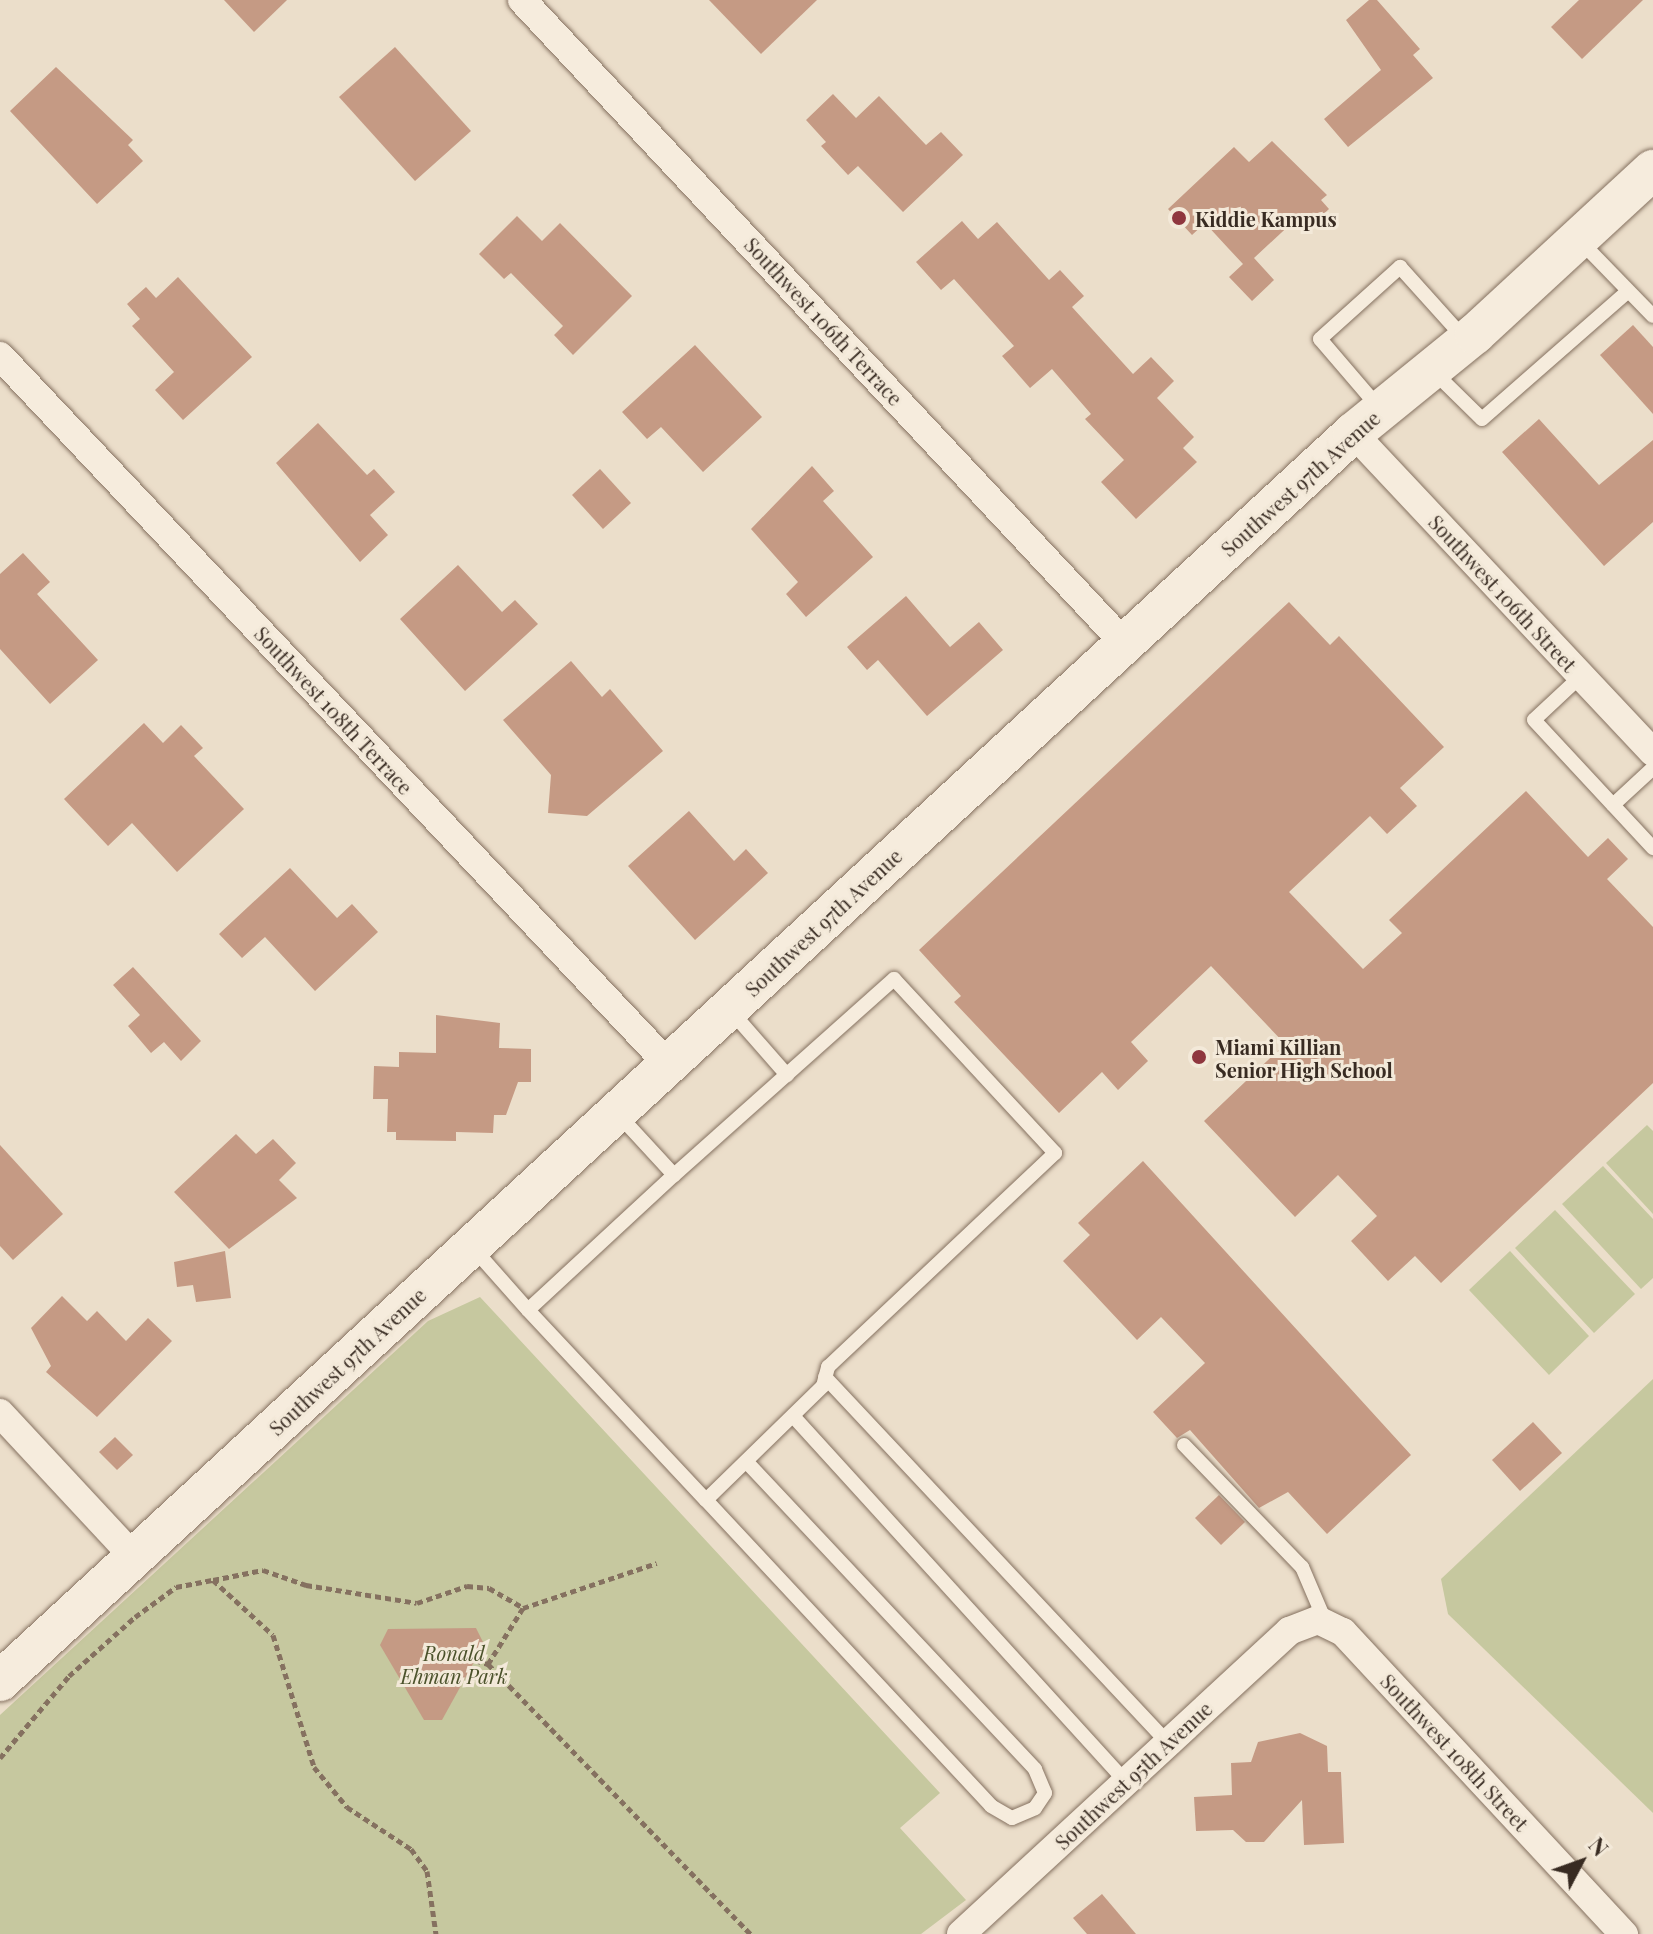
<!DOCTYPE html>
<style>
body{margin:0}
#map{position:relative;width:1653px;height:1934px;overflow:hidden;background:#ebdeca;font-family:"Playfair Display",serif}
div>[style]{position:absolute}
.green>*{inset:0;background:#c6c89f}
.building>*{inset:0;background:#c59a84}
.path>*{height:5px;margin-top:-2.5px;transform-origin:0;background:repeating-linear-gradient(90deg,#857160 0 6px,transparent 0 10px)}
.roads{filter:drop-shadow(0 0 2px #857160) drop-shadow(0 0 2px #857160)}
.lane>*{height:14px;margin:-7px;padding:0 7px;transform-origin:7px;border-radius:7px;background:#f6ecdd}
.street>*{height:28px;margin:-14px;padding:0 14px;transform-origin:14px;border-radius:14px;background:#f6ecdd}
.secondary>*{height:40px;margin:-20px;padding:0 20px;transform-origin:20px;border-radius:20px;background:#f6ecdd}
.dots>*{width:22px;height:22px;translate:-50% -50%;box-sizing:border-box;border:4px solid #f3e9d9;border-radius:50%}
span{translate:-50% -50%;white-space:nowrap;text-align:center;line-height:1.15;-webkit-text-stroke:6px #f3e9d9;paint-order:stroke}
.poi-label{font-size:20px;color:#382b22;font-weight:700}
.left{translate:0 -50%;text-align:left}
.street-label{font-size:20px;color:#382b22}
.park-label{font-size:20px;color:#4b522b;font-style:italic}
.north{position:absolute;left:1541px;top:1822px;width:80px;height:80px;-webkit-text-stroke:6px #f3e9d9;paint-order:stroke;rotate:49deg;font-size:22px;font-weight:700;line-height:32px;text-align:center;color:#382b22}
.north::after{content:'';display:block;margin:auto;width:28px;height:36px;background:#382b22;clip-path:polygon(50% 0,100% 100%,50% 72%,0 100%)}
</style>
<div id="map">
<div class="green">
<div style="clip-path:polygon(1647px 1125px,1653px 1131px,1653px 1214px,1606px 1163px)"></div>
<div style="clip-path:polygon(1603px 1166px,1653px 1219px,1653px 1278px,1641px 1289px,1562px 1204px)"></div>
<div style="clip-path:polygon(1555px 1210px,1635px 1294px,1594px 1333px,1515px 1248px)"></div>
<div style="clip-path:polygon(1510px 1251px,1589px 1336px,1549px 1375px,1469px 1290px)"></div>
<div style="clip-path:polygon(480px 1297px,940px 1793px,900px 1828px,966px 1900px,921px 1934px,0 1934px,0 1715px,428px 1321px)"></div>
<div style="clip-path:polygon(1653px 1379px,1653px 1813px,1448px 1614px,1441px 1579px)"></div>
</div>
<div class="building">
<div style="clip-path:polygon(224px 0,287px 0,254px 32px)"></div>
<div style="clip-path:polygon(709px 0,817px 0,761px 54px)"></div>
<div style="clip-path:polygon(1369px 0,1377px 0,1420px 49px,1413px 55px,1433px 78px,1348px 147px,1324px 119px,1381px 70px,1346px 20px)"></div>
<div style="clip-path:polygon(1579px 0,1643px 0,1582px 59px,1551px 27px)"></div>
<div style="clip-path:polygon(395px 47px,471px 131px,415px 181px,339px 97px)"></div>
<div style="clip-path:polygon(56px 67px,133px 140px,128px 145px,143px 161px,97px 204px,10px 111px)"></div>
<div style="clip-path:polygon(833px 94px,856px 118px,879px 96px,926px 145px,941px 132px,963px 155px,903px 212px,858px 166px,848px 175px,821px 146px,826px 142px,806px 120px)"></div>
<div style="clip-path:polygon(1272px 141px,1327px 195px,1321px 200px,1329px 209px,1306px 230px,1296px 219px,1254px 258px,1274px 280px,1252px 301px,1229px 277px,1243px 264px,1228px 248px,1205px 223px,1192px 235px,1168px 209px,1234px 147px,1249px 162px)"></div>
<div style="clip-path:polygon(517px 216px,542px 241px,560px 223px,632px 296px,573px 355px,554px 335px,563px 326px,511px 273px,504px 279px,479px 254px)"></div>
<div style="clip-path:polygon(962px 221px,978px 239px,997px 222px,1049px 280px,1060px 270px,1084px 296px,1072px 307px,1133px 374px,1151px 357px,1174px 381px,1157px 398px,1194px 437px,1183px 448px,1197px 462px,1136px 519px,1101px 482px,1124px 460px,1085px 419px,1091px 414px,1052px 369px,1030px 388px,1002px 356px,1014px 346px,954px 279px,941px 290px,916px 262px)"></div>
<div style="clip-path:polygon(178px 277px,252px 357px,183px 420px,155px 390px,174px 372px,132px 326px,140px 319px,127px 304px,146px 287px,156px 298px)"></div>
<div style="clip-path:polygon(1633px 325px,1653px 347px,1653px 414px,1600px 355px)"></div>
<div style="clip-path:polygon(695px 345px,762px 417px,703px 472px,661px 427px,647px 439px,622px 412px)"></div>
<div style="clip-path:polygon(1539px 419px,1599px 485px,1653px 440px,1653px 522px,1604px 566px,1502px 452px)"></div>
<div style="clip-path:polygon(318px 423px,367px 475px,374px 469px,395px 492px,370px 515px,388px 535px,360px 562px,276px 463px)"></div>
<div style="clip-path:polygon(812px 466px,834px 491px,823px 501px,873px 557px,806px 617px,786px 594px,798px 582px,751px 529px)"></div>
<div style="clip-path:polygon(600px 469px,631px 503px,603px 529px,572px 495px)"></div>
<div style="clip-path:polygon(23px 553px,50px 582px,37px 594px,98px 660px,50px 704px,0 649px,0 574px)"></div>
<div style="clip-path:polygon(458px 565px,502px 612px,515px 600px,538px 624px,465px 691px,400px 619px)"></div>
<div style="clip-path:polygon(906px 596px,950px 647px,979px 622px,1003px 650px,927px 716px,878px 660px,867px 670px,847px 647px)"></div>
<div style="clip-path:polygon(1289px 602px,1330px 645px,1339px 636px,1444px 747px,1400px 788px,1417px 806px,1387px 834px,1370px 816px,1289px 892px,1363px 969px,1402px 933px,1389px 920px,1526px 791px,1588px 857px,1608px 838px,1628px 859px,1607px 879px,1653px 927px,1653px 1083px,1441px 1283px,1415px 1256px,1388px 1281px,1351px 1241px,1377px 1216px,1338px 1175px,1295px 1217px,1204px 1121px,1285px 1044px,1211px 966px,1131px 1042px,1148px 1061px,1118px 1090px,1102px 1072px,1059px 1113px,954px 1002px,961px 996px,919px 950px)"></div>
<div style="clip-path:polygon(571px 661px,602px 697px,610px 689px,663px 751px,587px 816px,548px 813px,551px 775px,503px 720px)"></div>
<div style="clip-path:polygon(144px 723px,163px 743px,181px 725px,203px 748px,194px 756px,244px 809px,177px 872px,132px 823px,108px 846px,64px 799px)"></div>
<div style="clip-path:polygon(689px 811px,734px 861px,746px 849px,768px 873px,695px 940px,628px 866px)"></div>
<div style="clip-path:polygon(290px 868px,337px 918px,352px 904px,378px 932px,315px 991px,265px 937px,242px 958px,219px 934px)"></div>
<div style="clip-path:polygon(133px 967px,201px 1041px,181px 1061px,164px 1042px,151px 1053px,128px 1026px,140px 1015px,113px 985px)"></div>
<div style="clip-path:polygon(436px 1015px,500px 1023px,499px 1048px,531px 1049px,531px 1082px,518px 1082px,506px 1115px,494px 1115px,493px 1133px,456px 1132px,456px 1141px,396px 1140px,396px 1132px,387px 1132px,388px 1099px,373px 1099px,374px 1066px,399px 1067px,399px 1052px,436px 1053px)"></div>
<div style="clip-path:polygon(236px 1134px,256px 1154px,273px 1139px,296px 1163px,279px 1180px,297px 1198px,229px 1249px,174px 1192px)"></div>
<div style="clip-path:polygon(0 1145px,63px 1214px,13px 1260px,0 1246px)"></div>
<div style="clip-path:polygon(1143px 1161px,1411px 1455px,1327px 1534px,1288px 1492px,1259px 1508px,1190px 1430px,1177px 1438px,1153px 1412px,1205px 1363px,1161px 1317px,1137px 1340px,1063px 1261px,1090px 1235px,1078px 1223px)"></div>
<div style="clip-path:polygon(225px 1251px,231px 1298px,196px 1302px,193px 1285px,177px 1287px,174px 1262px)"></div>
<div style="clip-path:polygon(62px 1296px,87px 1321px,97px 1311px,126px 1341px,148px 1318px,172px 1341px,97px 1417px,46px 1372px,51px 1366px,31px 1328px)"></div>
<div style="clip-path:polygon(1533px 1422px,1562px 1453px,1520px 1491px,1492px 1460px)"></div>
<div style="clip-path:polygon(115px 1437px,133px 1455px,117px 1470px,99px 1452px)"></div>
<div style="clip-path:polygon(1219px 1495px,1245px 1522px,1221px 1545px,1195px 1518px)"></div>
<div style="clip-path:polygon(476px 1628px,484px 1644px,442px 1720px,424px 1720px,380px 1645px,388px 1629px)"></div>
<div style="clip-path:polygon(1300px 1733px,1327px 1746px,1328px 1772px,1341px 1772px,1344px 1843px,1304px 1845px,1302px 1800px,1264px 1842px,1246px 1842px,1233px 1830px,1196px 1831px,1194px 1797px,1232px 1795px,1231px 1763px,1251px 1762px,1258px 1742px)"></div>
<div style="clip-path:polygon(1102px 1894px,1136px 1934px,1087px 1934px,1073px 1918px)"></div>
</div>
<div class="path">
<div style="left:213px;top:1580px;width:51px;rotate:-11.3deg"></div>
<div style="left:263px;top:1570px;width:46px;rotate:19.2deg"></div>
<div style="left:306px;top:1585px;width:112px;rotate:9.2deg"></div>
<div style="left:417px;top:1603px;width:53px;rotate:-18.8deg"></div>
<div style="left:467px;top:1586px;width:22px;rotate:5deg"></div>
<div style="left:489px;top:1588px;width:39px;rotate:30deg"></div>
<div style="left:523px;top:1608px;width:141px;rotate:-18.6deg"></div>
<div style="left:523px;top:1608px;width:66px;rotate:122deg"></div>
<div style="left:488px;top:1664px;width:377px;rotate:45.8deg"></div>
<div style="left:475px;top:1660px;width:14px;rotate:17deg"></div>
<div style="left:0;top:1758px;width:107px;rotate:-49.9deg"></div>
<div style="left:69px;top:1676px;width:89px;rotate:-41.8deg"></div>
<div style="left:135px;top:1617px;width:51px;rotate:-36.2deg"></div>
<div style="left:176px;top:1587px;width:38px;rotate:-11deg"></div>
<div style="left:213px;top:1580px;width:81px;rotate:42.5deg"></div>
<div style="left:273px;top:1635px;width:138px;rotate:72.7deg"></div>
<div style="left:314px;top:1767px;width:52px;rotate:50.5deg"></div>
<div style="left:347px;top:1807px;width:77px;rotate:33.3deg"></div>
<div style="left:411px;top:1849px;width:27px;rotate:54deg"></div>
<div style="left:427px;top:1871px;width:64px;rotate:81.9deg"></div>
</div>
<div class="roads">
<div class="lane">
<div style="left:1581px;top:242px;width:103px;rotate:45.8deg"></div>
<div style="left:1434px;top:372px;width:67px;rotate:44.4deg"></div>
<div style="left:1482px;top:419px;width:193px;rotate:-41.2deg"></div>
<div style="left:1380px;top:409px;width:92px;rotate:-130.6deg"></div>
<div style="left:1320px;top:339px;width:108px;rotate:-42deg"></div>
<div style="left:1400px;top:267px;width:96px;rotate:48deg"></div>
<div style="left:1581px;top:676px;width:64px;rotate:136.9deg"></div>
<div style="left:1534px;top:720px;width:116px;rotate:47.1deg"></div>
<div style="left:1653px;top:768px;width:54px;rotate:137.2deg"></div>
<div style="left:1613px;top:805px;width:59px;rotate:47.1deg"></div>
<div style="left:729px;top:1009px;width:88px;rotate:48.7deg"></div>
<div style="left:474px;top:1249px;width:81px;rotate:48.5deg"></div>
<div style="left:528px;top:1310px;width:199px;rotate:-42.8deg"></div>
<div style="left:674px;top:1175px;width:84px;rotate:-132.6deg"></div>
<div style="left:528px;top:1310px;width:260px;rotate:46.9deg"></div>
<div style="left:706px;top:1500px;width:163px;rotate:-44.3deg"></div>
<div style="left:823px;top:1386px;width:20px;rotate:-75deg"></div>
<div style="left:828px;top:1367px;width:312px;rotate:-43.3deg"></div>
<div style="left:1055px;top:1153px;width:237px;rotate:-132.8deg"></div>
<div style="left:894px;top:979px;width:295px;rotate:138.3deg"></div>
<div style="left:825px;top:1377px;width:502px;rotate:46.86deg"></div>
<div style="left:793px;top:1416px;width:495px;rotate:47.7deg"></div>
<div style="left:1184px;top:1445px;width:170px;rotate:46deg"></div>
<div style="left:1302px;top:1567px;width:59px;rotate:66.9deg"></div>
<div style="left:706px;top:1500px;width:418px;rotate:47deg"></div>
<div style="left:991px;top:1806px;width:24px;rotate:30deg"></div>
<div style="left:1012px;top:1818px;width:25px;rotate:-23deg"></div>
<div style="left:1035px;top:1808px;width:18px;rotate:-56deg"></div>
<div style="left:1045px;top:1793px;width:26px;rotate:-113deg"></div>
<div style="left:1035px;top:1769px;width:422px;rotate:-133.2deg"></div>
</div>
<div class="street">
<div style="left:522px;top:0;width:882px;rotate:46.88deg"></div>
<div style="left:0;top:356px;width:973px;rotate:46.67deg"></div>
<div style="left:1353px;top:433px;width:438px;rotate:46.8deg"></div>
<div style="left:0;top:1413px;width:197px;rotate:47.1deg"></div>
<div style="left:961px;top:1934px;width:447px;rotate:-42.7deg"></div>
<div style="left:1289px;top:1631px;width:31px;rotate:-21deg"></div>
<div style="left:1318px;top:1620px;width:28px;rotate:26deg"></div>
<div style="left:1343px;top:1632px;width:413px;rotate:47.1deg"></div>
</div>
<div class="secondary">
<div style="left:0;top:1681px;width:1841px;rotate:-42.69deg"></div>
<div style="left:1353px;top:433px;width:157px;rotate:-39.1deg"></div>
<div style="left:1475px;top:334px;width:242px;rotate:-42.7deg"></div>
</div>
</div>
<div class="dots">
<div style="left:1179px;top:218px;background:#8f363e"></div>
<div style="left:1199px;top:1057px;background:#8f363e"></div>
</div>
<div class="poi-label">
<span class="left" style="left:1195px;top:218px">Kiddie Kampus</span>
<span class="left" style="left:1215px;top:1058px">Miami Killian<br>Senior High School</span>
</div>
<div class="street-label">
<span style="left:824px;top:321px;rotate:47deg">Southwest 106th Terrace</span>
<span style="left:1300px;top:483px;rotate:-42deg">Southwest 97th Avenue</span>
<span style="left:1503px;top:593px;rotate:47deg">Southwest 106th Street</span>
<span style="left:334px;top:710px;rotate:47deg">Southwest 108th Terrace</span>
<span style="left:823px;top:922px;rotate:-43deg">Southwest 97th Avenue</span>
<span style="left:347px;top:1361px;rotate:-43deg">Southwest 97th Avenue</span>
<span style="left:1455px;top:1752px;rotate:47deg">Southwest 108th Street</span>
<span style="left:1133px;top:1775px;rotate:-43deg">Southwest 95th Avenue</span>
</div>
<div class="park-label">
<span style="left:454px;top:1664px">Ronald<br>Ehman Park</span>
</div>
<div class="north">N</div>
</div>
